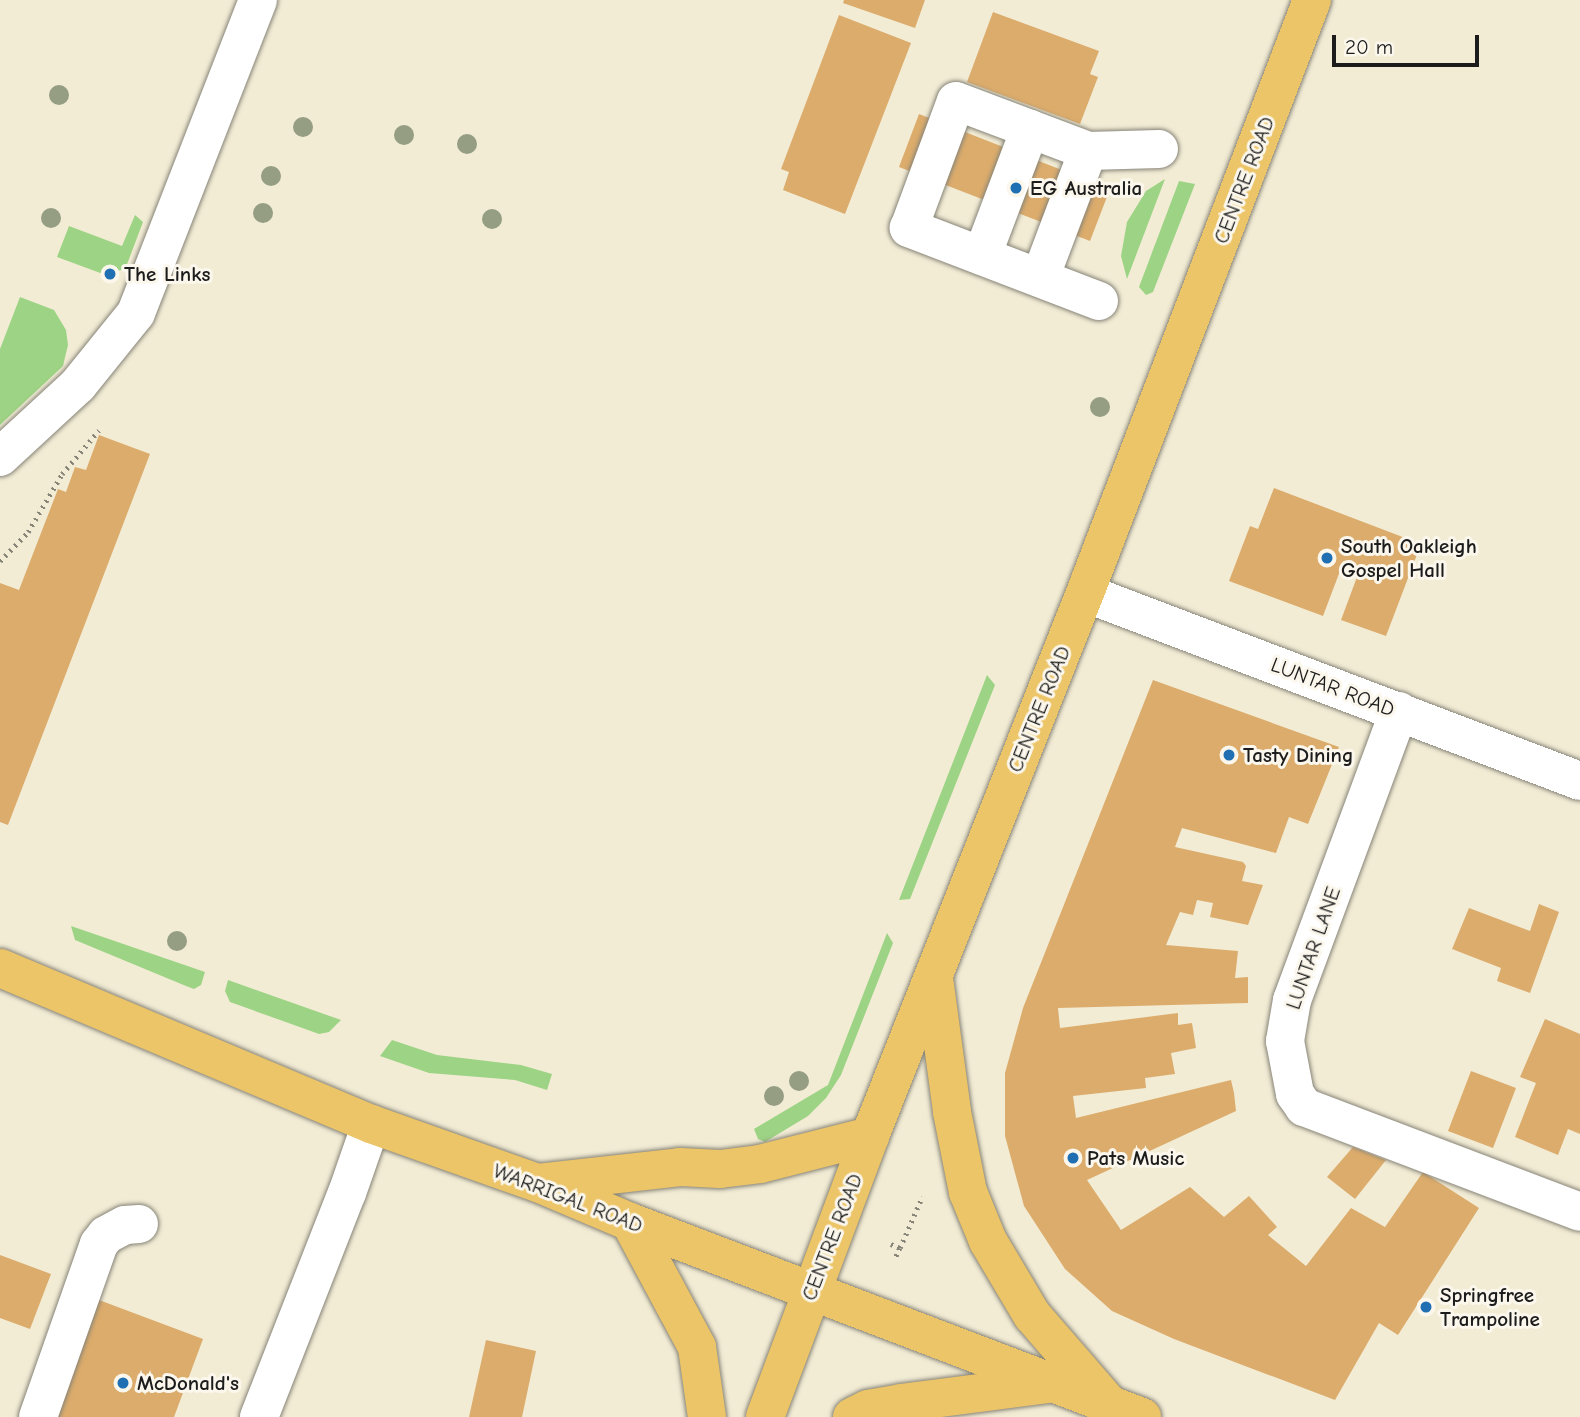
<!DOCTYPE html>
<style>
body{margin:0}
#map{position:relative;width:1580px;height:1417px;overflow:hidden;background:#f2ecd5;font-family:"Comic Neue",sans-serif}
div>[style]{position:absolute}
.green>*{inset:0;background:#9dd384}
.building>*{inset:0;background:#dcac6c}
.path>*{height:4.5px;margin-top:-2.25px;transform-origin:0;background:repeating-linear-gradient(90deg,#878478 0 2px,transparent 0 7px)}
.roads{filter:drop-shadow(0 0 2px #878478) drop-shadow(0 0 2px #878478)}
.minor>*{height:38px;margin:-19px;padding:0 19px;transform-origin:19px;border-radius:19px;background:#fff}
.major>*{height:38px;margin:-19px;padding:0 19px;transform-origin:19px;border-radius:19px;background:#edc569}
.highway>*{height:38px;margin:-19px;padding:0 19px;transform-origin:19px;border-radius:19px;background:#edc569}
.trees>*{width:20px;height:20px;margin:-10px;border-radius:50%;background:#959d83}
.dots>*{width:19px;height:19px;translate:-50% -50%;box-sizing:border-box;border:4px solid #fbf7ec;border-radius:50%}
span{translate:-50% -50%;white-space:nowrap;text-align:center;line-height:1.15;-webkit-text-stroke:6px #fbf7ec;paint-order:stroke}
.street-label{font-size:21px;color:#1c1c1c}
.poi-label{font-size:21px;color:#1c1c1c;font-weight:700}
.left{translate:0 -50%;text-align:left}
.scale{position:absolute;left:1332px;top:35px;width:147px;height:32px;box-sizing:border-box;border:4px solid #1c1c1c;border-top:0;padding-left:9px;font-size:21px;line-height:24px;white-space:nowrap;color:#1c1c1c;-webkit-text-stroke:5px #fbf7ec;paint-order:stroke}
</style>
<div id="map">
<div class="green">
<div style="clip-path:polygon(1165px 179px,1127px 279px,1121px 256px,1127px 222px,1146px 191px)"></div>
<div style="clip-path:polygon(1179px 181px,1195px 184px,1153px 292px,1146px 295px,1139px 287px)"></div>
<div style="clip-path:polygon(135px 215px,143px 222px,126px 267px,121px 270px,103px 274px,57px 257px,69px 226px,122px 246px)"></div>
<div style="clip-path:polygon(20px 297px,54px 310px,66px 330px,68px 345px,63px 366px,0 425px,0 349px)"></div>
<div style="clip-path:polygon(987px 675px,995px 685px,910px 899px,899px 900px)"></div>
<div style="clip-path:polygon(71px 926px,205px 972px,201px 985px,194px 989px,186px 986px,75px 940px)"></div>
<div style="clip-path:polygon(887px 933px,893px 943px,841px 1075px,826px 1098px,808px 1116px,765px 1142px,758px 1139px,754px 1129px,828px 1085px)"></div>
<div style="clip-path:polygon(228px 980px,341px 1020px,329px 1032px,319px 1034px,230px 1002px,225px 991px)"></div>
<div style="clip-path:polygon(392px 1040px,437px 1055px,521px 1065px,552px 1074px,547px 1090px,515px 1080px,429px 1073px,380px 1056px)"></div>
</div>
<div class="building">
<div style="clip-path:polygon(844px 0,925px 0,915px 28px,843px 3px)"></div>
<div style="clip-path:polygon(993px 12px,1099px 51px,1090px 74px,1098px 77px,1080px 124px,967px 82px)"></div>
<div style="clip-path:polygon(839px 15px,911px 43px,845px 214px,783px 190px,789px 172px,781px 169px)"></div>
<div style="clip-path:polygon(919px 114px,1110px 189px,1090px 241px,899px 167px)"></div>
<div style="clip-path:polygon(99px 435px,150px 454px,8px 825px,0 822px,0 583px,19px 590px,58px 489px,66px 492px,75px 467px,86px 470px)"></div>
<div style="clip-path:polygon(1274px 488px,1421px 544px,1386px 636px,1341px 620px,1357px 577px,1340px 571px,1323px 616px,1229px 581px,1250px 526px,1258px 529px)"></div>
<div style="clip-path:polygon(1153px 680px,1339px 747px,1308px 824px,1289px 817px,1276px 853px,1182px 828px,1175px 847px,1243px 862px,1246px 866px,1242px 881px,1263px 885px,1248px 925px,1210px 917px,1213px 903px,1197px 900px,1193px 915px,1180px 912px,1166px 945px,1238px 951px,1235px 978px,1248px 977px,1248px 1003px,1058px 1008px,1060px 1028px,1178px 1013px,1178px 1025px,1192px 1023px,1196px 1048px,1171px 1053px,1175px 1074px,1145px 1078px,1146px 1088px,1073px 1096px,1076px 1118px,1231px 1080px,1234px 1093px,1236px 1111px,1087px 1180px,1121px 1230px,1190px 1187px,1224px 1217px,1249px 1196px,1277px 1227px,1268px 1235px,1306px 1266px,1351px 1208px,1385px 1227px,1423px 1172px,1479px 1208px,1398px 1335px,1379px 1323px,1335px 1400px,1174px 1339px,1112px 1311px,1065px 1269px,1024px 1206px,1005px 1136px,1005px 1073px,1023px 1008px)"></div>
<div style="clip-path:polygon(1539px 904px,1559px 912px,1530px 993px,1497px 981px,1501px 968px,1452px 949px,1469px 908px,1530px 931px)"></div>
<div style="clip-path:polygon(1545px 1019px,1580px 1034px,1580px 1134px,1568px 1129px,1558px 1155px,1515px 1137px,1536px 1083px,1520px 1077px)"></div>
<div style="clip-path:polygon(1471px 1071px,1516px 1088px,1493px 1148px,1448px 1131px)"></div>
<div style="clip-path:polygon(1353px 1147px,1386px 1160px,1355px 1199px,1327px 1177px)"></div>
<div style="clip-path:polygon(0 1255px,51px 1274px,30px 1329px,0 1318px)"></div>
<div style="clip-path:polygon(91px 1297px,203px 1339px,174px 1417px,22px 1417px)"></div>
<div style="clip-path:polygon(486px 1340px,536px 1351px,522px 1417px,469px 1417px)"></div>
</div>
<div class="path">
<div style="left:0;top:561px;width:40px;rotate:-46deg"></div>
<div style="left:28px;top:532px;width:67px;rotate:-59.6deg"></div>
<div style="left:62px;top:474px;width:57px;rotate:-49.9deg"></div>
<div style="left:891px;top:1244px;width:10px;rotate:24deg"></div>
<div style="left:900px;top:1248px;width:12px;rotate:114deg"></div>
<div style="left:900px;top:1248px;width:56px;rotate:-66.7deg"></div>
</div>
<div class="roads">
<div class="minor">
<div style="left:982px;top:256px;width:136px;rotate:-69.3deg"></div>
<div style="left:1040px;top:278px;width:136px;rotate:-69.3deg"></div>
<div style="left:1099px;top:301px;width:204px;rotate:-159deg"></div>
<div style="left:909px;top:228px;width:135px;rotate:-69.7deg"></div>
<div style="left:956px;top:101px;width:141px;rotate:20.7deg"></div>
<div style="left:1088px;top:151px;width:71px;rotate:-1.6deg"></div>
<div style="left:0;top:457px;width:106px;rotate:-42.7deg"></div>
<div style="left:78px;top:385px;width:92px;rotate:-51.1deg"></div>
<div style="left:136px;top:313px;width:336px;rotate:-68.7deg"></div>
<div style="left:1085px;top:593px;width:529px;rotate:20.8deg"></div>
<div style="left:1399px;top:711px;width:308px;rotate:110.3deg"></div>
<div style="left:1292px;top:1000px;width:42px;rotate:99.7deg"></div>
<div style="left:1285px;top:1041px;width:54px;rotate:79.3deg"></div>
<div style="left:1295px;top:1094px;width:16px;rotate:55deg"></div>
<div style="left:1304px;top:1107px;width:295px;rotate:20.8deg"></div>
<div style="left:38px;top:1417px;width:183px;rotate:-70.6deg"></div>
<div style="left:99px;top:1244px;width:11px;rotate:-52deg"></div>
<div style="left:106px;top:1235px;width:21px;rotate:-28deg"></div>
<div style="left:125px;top:1225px;width:14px;rotate:-4deg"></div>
<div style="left:259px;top:1417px;width:241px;rotate:-68.6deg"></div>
<div style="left:347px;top:1193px;width:73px;rotate:-70.8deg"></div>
</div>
<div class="major">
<div style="left:934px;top:978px;width:135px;rotate:82.3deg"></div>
<div style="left:952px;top:1112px;width:82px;rotate:78.7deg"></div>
<div style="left:968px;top:1192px;width:53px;rotate:67.8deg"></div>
<div style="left:988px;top:1241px;width:86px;rotate:59.3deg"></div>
<div style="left:1032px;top:1315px;width:118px;rotate:49.1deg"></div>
<div style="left:538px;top:1183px;width:143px;rotate:-6.4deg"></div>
<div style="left:680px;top:1167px;width:40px;rotate:2.9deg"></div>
<div style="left:720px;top:1169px;width:40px;rotate:-7.1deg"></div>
<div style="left:760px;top:1164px;width:114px;rotate:-14.3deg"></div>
<div style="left:630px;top:1222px;width:142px;rotate:61.8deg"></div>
<div style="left:697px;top:1347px;width:71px;rotate:81.9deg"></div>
<div style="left:765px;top:1417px;width:300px;rotate:-69.5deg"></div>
<div style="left:870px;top:1136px;width:584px;rotate:-68.4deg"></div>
<div style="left:1085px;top:593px;width:635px;rotate:-69.05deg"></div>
<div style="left:852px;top:1417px;width:18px;rotate:-27deg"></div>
<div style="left:868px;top:1409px;width:35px;rotate:-10deg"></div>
<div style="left:902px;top:1403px;width:154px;rotate:-7.4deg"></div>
</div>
<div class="highway">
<div style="left:0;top:968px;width:402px;rotate:22.8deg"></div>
<div style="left:371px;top:1124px;width:177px;rotate:19.5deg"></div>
<div style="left:538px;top:1183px;width:100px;rotate:23deg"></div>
<div style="left:630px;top:1222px;width:548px;rotate:20.85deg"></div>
</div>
</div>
<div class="trees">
<div style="left:59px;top:95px"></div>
<div style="left:303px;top:127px"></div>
<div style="left:404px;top:135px"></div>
<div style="left:467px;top:144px"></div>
<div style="left:271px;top:176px"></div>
<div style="left:263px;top:213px"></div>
<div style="left:51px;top:218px"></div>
<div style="left:492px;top:219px"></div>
<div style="left:1100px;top:407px"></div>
<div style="left:177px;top:941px"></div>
<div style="left:799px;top:1081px"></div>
<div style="left:774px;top:1096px"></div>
</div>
<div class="dots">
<div style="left:1016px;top:188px;background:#1f6fb2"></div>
<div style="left:110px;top:274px;background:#1f6fb2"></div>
<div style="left:1327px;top:558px;background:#1f6fb2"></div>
<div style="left:1229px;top:755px;background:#1f6fb2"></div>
<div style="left:1073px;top:1158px;background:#1f6fb2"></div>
<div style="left:1426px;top:1307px;background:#1f6fb2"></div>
<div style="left:123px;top:1383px;background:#1f6fb2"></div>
</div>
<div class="street-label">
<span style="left:1244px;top:180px;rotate:-69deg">CENTRE ROAD</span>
<span style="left:1333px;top:687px;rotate:21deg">LUNTAR ROAD</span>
<span style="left:1039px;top:709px;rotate:-68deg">CENTRE ROAD</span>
<span style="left:1313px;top:948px;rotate:-71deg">LUNTAR LANE</span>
<span style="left:568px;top:1198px;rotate:21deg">WARRIGAL ROAD</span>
<span style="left:832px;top:1237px;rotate:-69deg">CENTRE ROAD</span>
</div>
<div class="poi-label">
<span class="left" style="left:1030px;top:188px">EG Australia</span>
<span class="left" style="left:124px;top:274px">The Links</span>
<span class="left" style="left:1341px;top:558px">South Oakleigh<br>Gospel Hall</span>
<span class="left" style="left:1243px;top:755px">Tasty Dining</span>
<span class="left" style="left:1087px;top:1158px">Pats Music</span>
<span class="left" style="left:1440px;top:1307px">Springfree<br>Trampoline</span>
<span class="left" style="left:137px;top:1383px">McDonald's</span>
</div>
<div class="scale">20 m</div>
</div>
